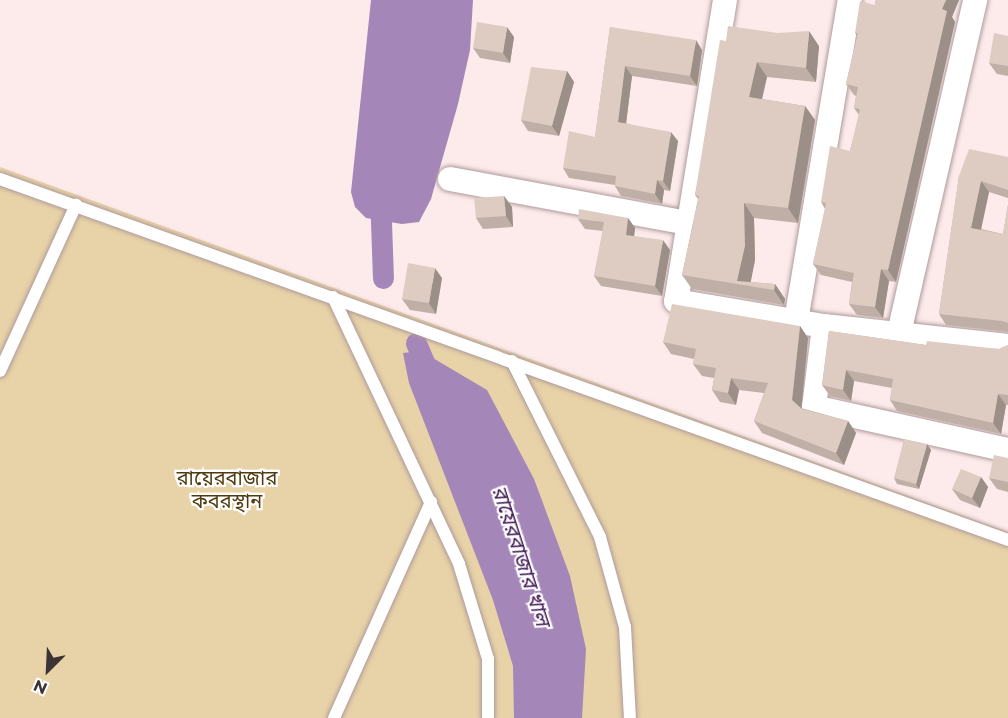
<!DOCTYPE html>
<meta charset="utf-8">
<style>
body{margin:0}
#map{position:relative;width:1008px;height:718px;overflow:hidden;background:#fdebeb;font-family:Montserrat,"Noto Sans Bengali",sans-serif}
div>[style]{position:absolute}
.green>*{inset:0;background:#e8d2a7}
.water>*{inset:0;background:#a586b8}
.canal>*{height:21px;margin:-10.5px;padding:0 10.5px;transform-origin:10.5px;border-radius:10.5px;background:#a586b8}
.roads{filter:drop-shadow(0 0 2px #af9a9a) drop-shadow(0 0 2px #af9a9a)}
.lane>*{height:12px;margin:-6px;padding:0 6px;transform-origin:6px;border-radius:6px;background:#fff}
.street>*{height:24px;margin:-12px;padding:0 12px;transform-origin:12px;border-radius:12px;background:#fff}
.wall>*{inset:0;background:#bfafa7}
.shaded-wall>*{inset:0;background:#9b8f88}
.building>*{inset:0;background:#deccc2}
span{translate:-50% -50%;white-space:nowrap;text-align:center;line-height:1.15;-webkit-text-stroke:4.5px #fff;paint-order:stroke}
.park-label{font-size:20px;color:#4f3b0e}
.water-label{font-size:21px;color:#431a57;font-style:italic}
.north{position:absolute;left:18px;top:640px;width:60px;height:60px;-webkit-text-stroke:4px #fff;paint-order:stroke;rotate:204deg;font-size:16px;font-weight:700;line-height:24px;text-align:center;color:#3c3434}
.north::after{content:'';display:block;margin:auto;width:21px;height:27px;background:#3c3434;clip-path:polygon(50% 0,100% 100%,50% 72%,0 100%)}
</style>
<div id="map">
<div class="green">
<div style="clip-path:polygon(0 167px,1008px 532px,1008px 718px,0 718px)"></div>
</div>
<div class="water">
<div style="clip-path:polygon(371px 0,473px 0,470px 50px,458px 104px,431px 199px,419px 222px,402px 224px,366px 218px,355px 207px,351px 192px)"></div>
<div style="clip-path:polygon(421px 351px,487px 390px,534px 479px,570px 576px,586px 649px,582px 718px,514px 718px,513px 666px,493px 600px,409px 383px,403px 353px)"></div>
</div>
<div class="canal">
<div style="left:380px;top:193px;width:85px;rotate:88deg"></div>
<div style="left:416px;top:343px;width:38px;rotate:67deg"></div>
</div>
<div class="roads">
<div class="lane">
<div style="left:0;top:179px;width:1071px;rotate:19.7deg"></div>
<div style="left:333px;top:297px;width:295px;rotate:64.7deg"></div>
<div style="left:459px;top:564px;width:99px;rotate:73deg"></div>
<div style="left:488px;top:659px;width:59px;rotate:90deg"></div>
<div style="left:512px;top:361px;width:197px;rotate:63.4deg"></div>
<div style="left:600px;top:537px;width:93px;rotate:74.5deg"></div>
<div style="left:625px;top:627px;width:91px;rotate:86.9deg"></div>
<div style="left:0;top:371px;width:183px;rotate:-65.4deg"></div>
<div style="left:334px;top:718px;width:237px;rotate:-65.8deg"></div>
</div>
<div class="street">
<div style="left:725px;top:0;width:305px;rotate:99.2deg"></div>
<div style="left:676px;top:301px;width:150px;rotate:9.6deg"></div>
<div style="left:824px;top:326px;width:185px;rotate:6.2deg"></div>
<div style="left:450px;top:179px;width:242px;rotate:10.5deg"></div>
<div style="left:796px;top:321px;width:326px;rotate:-80.5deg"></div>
<div style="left:824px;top:326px;width:82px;rotate:97deg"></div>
<div style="left:814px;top:407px;width:199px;rotate:12.5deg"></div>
<div style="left:899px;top:333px;width:342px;rotate:-77.1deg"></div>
</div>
</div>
<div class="wall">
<div style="clip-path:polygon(875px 0,959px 0,952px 17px,955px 22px,896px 282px,889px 281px,883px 318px,857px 315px,849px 304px,852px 282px,821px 275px,813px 264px,825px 209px,821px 202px,850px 151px,859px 115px,854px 108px,856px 96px,854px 95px,846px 84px,857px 36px,855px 33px,875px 5px)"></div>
<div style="clip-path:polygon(610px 27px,702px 50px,697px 86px,632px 76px,626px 123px,678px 141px,670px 191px,664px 190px,662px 204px,621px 196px,615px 186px,615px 185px,569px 178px,563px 168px,595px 137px)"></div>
<div style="clip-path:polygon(1008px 36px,1008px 76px,997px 74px,989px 63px)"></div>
<div style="clip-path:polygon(514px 37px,510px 63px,480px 58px,473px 48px)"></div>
<div style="clip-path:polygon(726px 41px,819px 46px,816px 82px,767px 77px,762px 99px,805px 106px,815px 120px,798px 223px,754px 218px,755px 260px,750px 282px,775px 284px,785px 299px,784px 305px,692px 289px,682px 275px,698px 199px,695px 195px)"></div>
<div style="clip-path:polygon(567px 71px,574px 82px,559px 136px,528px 131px,521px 120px)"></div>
<div style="clip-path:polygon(1008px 157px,1008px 198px,989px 192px,981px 229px,1003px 234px,1008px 205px,1008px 332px,946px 325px,939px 314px,959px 176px)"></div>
<div style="clip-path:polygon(504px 196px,512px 207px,513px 227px,483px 229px,476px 218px)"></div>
<div style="clip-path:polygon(628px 218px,635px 228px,634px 236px,670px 250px,662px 296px,601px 286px,594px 276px,603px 231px,585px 229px,578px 219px)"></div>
<div style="clip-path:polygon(442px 278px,436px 314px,410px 310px,402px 299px)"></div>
<div style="clip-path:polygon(800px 326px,808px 338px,801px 408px,848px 421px,856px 433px,844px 465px,762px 433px,754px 421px,764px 393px,739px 390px,736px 405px,720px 402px,712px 390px,714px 378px,702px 376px,693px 364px,694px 359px,671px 354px,663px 342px)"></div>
<div style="clip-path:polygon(829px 331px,926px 345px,999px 349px,1008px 345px,1008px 405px,1006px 405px,1001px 434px,897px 411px,890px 400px,892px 388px,854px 381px,851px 401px,830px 396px,822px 385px)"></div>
<div style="clip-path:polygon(931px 450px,919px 489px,897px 484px,894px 478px)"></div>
<div style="clip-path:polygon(1008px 458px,1008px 492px,997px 489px,989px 478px)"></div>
<div style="clip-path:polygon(981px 477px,988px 487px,980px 508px,960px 500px,952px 489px)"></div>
</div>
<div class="shaded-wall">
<div style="clip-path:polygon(946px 0,959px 0,952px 17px,955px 22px,896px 282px,888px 270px,942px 9px)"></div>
<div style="clip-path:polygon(507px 27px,514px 37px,510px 63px,503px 53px)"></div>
<div style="clip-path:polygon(809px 31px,819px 46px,816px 82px,806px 68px)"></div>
<div style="clip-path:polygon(696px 40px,702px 50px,697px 86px,690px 76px)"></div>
<div style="clip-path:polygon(757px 62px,767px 77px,759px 112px,749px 97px)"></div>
<div style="clip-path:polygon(625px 66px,632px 76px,625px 132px,618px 122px)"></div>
<div style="clip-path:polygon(567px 71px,574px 82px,559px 136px,552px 126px)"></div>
<div style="clip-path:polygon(805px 106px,815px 120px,798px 223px,788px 208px)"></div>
<div style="clip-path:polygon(671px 132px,678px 141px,670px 191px,663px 181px)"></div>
<div style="clip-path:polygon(657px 180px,664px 190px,662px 204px,655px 194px)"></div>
<div style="clip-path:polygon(981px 181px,989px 192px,979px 239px,971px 228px)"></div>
<div style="clip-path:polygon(504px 196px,512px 207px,513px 227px,506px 216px)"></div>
<div style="clip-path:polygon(744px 203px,754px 218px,755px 260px,750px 286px,737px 281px)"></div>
<div style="clip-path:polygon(628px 218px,635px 228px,633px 245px,626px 235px)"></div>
<div style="clip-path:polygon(663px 240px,670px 250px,662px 296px,655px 286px)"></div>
<div style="clip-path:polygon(435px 268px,442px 278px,436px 314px,429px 303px)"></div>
<div style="clip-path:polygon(881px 269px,889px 281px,883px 318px,875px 307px)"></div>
<div style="clip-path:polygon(775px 284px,785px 299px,784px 305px,774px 290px)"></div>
<div style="clip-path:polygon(800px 326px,808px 338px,801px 412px,792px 400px)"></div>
<div style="clip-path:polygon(846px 370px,854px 381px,851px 401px,843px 390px)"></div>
<div style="clip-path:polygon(731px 378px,739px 390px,736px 405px,728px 393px)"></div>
<div style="clip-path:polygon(998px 394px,1006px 405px,1001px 434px,993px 423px)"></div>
<div style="clip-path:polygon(848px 421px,856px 433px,844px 465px,836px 453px)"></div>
<div style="clip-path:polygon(927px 444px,931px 450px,919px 489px,916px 484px)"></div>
<div style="clip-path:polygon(981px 477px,988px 487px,980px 508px,972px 498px)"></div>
</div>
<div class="building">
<div style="clip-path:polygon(875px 0,946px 0,942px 9px,947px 11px,888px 270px,881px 269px,875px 307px,849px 304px,854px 273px,813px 264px,826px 203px,821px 202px,830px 146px,850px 151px,860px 109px,854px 108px,858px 87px,846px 84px,858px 33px,855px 33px,860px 1px,875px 5px)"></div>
<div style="clip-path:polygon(477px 22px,507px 27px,503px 53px,473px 48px)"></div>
<div style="clip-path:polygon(728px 26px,778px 33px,809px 31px,806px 68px,757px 62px,749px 97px,805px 106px,788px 208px,744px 203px,745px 246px,737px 281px,775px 284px,774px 290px,682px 275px,699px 196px,695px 195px,720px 40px,726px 41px)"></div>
<div style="clip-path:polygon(610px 27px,696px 40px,690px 76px,625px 66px,618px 122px,671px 132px,663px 181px,657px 180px,655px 194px,615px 186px,616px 176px,563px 168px,569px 131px,595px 137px)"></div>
<div style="clip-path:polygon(994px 33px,1008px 36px,1008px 66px,989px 63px)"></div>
<div style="clip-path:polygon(531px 67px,567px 71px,552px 126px,521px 120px)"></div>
<div style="clip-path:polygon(969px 149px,1008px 157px,1008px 190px,981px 181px,971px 228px,1003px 234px,1008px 205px,1008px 323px,1002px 321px,939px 314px,959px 176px)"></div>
<div style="clip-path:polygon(504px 196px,506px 216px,476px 218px,474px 198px)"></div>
<div style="clip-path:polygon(579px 209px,628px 218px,626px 235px,663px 240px,655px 286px,594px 276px,604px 222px,578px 219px)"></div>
<div style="clip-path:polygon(408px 263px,435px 268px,429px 303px,402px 299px)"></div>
<div style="clip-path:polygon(672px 304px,800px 326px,792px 400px,802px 409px,848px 421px,836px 453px,754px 421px,768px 383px,731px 378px,728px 393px,712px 390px,716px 368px,693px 364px,696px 349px,663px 342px)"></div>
<div style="clip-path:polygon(829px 331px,926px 345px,927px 341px,999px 349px,1008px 345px,1008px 395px,998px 394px,993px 423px,890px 400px,893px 379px,846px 370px,843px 390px,822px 385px)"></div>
<div style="clip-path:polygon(904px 439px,927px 444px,916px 484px,894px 478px)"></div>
<div style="clip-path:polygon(994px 455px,1008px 458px,1008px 482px,989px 478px)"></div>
<div style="clip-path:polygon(961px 469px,981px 477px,972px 498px,952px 489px)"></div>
</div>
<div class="park-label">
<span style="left:227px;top:490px">রায়েরবাজার<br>কবরস্থান</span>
</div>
<div class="water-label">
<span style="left:521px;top:556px;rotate:72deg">রায়েরবাজার খাল</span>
</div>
<div class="north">N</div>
</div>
